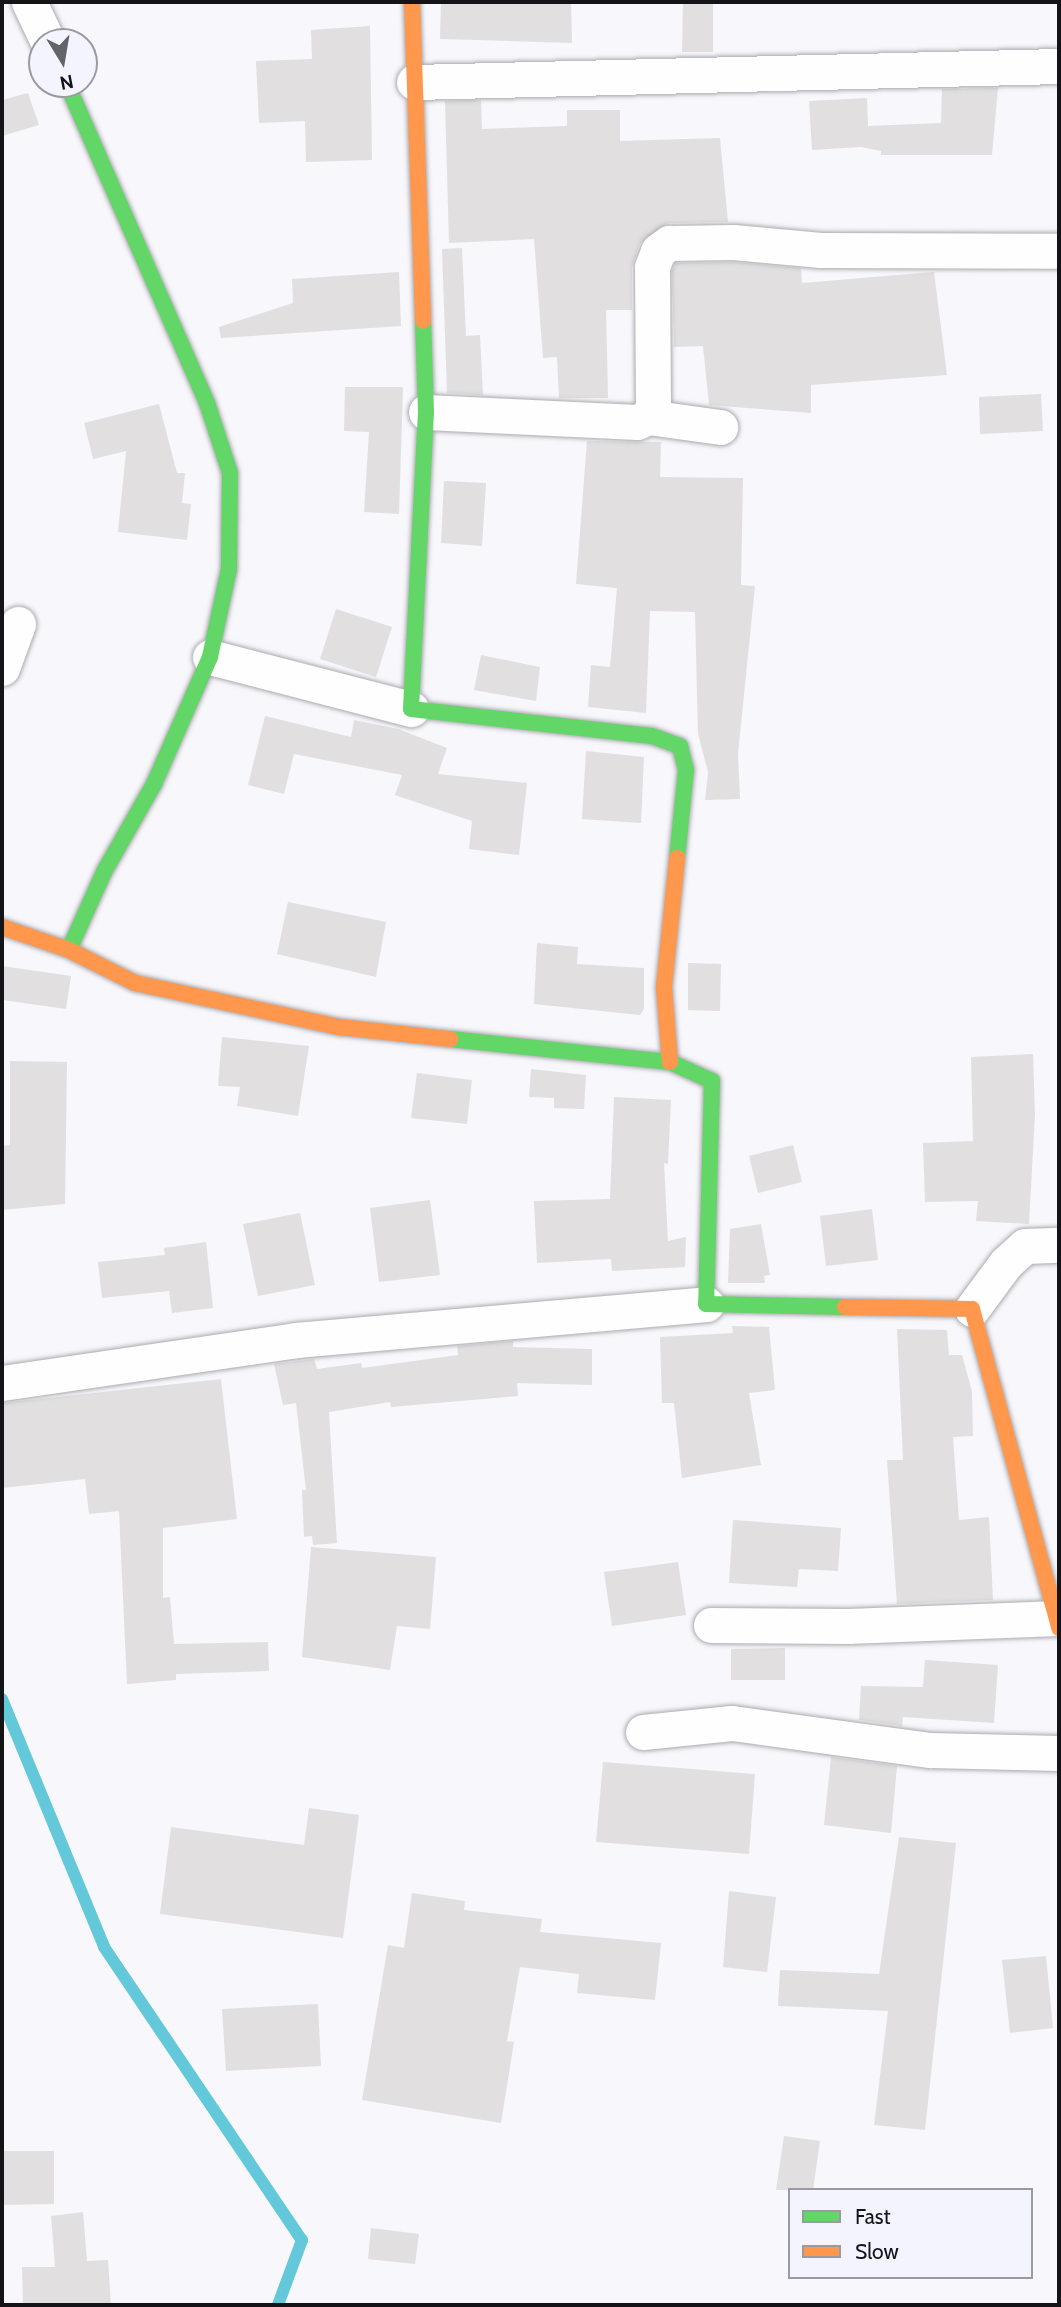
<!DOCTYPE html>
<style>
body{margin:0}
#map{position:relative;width:1061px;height:2307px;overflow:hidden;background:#f7f7fc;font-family:Cabin,sans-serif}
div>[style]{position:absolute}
.stream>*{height:12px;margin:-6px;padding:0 6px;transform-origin:6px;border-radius:6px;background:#63c8da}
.building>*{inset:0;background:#e1dfe0}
.roads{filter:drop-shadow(0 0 2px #ababaf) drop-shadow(0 0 2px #ababaf)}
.street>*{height:35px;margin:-17.5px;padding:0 17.5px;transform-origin:17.5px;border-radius:17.5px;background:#fefeff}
.fast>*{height:16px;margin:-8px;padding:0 8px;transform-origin:8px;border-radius:8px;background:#63d668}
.slow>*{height:16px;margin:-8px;padding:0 8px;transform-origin:8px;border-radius:8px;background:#ff974d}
span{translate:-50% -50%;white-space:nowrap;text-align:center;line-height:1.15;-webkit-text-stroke:5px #f4f4ff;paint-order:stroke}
.frame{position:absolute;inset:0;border:4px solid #141418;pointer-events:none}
.legend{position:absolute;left:788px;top:2188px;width:245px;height:91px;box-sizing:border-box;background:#f4f4ff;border:2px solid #9a9aa3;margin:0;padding:9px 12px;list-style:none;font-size:21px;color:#141418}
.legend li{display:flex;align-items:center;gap:14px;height:35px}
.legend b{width:35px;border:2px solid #9a9aa3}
.north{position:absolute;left:28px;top:28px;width:70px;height:70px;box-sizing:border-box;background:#f4f4ff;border:2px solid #9a9aa3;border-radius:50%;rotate:169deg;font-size:19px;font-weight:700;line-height:28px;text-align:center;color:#141418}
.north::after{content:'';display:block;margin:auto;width:24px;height:32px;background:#636368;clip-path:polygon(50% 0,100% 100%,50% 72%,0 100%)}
</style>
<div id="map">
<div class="stream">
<div style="left:2px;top:1699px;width:268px;rotate:67.6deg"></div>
<div style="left:104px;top:1947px;width:354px;rotate:56deg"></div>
<div style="left:302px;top:2240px;width:69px;rotate:110.3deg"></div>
</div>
<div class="building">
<div style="clip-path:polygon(441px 2px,571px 2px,572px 43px,440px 39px)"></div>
<div style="clip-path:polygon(683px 3px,713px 3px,713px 52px,682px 52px)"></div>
<div style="clip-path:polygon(370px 26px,372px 160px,306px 162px,305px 121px,259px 123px,256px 61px,312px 59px,311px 30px)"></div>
<div style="clip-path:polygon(998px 88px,992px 155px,881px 155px,881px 151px,861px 147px,812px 150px,809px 101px,867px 98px,868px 126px,941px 123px,942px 89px)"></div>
<div style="clip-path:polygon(28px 93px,39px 125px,2px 136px,2px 100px)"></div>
<div style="clip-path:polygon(481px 100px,482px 129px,567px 126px,567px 110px,620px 110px,620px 141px,720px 138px,728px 222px,668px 223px,640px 243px,632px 267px,632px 310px,606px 310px,608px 398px,559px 398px,557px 357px,543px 358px,534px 239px,449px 243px,445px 101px)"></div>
<div style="clip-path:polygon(462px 248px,466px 336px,480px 335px,483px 395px,447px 393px,442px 249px)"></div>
<div style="clip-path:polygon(731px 262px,801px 268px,802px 283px,934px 272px,947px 375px,811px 385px,811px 413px,709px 405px,703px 346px,674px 347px,672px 271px,676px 263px)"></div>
<div style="clip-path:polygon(399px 272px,401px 326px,221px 338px,219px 327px,293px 303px,292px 279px)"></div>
<div style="clip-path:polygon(345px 387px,403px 387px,399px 514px,364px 512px,369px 432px,344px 431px)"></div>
<div style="clip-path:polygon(1041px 394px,1043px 431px,980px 434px,979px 397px)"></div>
<div style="clip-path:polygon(159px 404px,177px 473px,185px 473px,182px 503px,191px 504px,187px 540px,118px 532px,126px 451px,93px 459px,84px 423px)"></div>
<div style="clip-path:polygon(587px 441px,661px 442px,660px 477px,743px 478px,741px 585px,755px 586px,738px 754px,740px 799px,705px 800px,708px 772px,698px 734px,695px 612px,650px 611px,646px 713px,588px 707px,591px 665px,610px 667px,617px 588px,576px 584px)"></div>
<div style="clip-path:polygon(444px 481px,486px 483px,482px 546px,441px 543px)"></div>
<div style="clip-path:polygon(336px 609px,392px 627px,376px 677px,320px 659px)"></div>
<div style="clip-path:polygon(481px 655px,540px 667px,536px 701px,474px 690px)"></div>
<div style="clip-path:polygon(265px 716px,351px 737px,354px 720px,398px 729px,447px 748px,438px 774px,527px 783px,519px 855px,469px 849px,472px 821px,395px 795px,402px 775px,294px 754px,284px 794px,248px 785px)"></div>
<div style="clip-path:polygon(586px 751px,644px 757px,641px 823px,582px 819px)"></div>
<div style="clip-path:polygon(288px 902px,386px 922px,376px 977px,277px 954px)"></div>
<div style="clip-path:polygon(537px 943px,578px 947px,577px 964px,644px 968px,644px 1009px,640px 1015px,534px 1004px)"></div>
<div style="clip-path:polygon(688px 963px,721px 964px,720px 1011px,688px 1010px)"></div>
<div style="clip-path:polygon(2px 966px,71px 976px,66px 1009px,2px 1000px)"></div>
<div style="clip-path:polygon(222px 1037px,309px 1046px,298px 1116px,237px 1106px,240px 1087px,218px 1086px)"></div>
<div style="clip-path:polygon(1033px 1054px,1035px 1114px,1029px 1224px,976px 1221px,978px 1201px,925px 1202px,923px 1143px,973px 1141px,971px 1057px)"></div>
<div style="clip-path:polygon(10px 1061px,67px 1062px,65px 1204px,2px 1210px,2px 1146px,10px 1145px)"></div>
<div style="clip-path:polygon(531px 1069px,586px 1075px,584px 1109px,554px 1108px,554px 1098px,529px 1097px)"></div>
<div style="clip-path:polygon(417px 1073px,472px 1080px,467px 1124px,411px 1118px)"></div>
<div style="clip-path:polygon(614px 1097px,671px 1100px,668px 1164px,664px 1163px,668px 1241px,686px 1237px,685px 1267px,612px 1271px,611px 1259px,537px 1263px,534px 1201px,610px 1199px)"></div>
<div style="clip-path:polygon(793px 1145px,802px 1182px,758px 1193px,749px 1156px)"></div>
<div style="clip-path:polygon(430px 1200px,440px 1275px,379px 1282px,370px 1208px)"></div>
<div style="clip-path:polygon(872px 1209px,878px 1260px,826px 1266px,820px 1216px)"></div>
<div style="clip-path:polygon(300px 1213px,315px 1285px,258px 1296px,243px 1224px)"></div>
<div style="clip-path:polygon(761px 1224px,770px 1275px,764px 1276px,765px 1283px,728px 1283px,730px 1229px)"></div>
<div style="clip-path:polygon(206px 1242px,213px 1308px,172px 1313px,169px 1291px,102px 1298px,98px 1262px,165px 1255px,164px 1248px)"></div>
<div style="clip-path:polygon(732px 1326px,769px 1327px,775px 1390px,749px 1393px,761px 1465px,682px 1478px,674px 1403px,662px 1403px,660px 1337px,733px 1333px)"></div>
<div style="clip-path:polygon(897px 1329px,947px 1330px,949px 1355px,962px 1355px,972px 1391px,973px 1436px,953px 1437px,959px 1520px,989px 1517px,993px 1600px,897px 1604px,887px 1460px,903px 1460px)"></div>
<div style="clip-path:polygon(513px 1341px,513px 1347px,592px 1349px,592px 1385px,517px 1383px,518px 1396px,391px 1407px,390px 1402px,329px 1412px,337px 1543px,313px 1545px,312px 1536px,304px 1537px,302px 1490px,306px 1490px,296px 1403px,283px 1405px,274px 1364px,314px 1359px,317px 1369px,361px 1363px,362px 1368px,458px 1355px,457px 1346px)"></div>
<div style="clip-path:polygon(221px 1379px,237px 1519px,163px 1528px,163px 1598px,170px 1597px,174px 1644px,268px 1642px,269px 1671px,176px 1674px,176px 1680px,127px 1684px,119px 1511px,89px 1514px,85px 1479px,2px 1488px,2px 1403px)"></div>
<div style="clip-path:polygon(733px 1520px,841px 1528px,838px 1571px,799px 1569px,797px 1587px,729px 1583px)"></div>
<div style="clip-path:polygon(311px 1547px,436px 1557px,430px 1629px,397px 1626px,390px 1670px,302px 1657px)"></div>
<div style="clip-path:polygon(678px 1562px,686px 1615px,612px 1626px,604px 1572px)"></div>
<div style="clip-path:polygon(785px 1648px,785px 1680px,731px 1680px,731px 1649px)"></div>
<div style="clip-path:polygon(925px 1660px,998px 1665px,994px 1723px,903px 1717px,902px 1726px,859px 1720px,861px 1686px,923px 1687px)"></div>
<div style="clip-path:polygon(831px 1757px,897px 1766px,891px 1833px,824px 1825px)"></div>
<div style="clip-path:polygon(603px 1762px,755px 1774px,749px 1854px,596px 1842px)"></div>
<div style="clip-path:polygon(309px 1808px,359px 1815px,343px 1938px,160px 1914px,171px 1827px,304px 1845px)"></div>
<div style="clip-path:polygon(899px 1837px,956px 1843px,925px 2130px,874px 2125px,888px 2011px,778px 2006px,780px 1970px,879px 1974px)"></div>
<div style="clip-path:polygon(729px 1891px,776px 1897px,767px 1972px,723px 1967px)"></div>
<div style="clip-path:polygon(412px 1893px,465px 1901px,464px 1910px,542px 1919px,540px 1932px,661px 1943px,655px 2000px,577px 1993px,579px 1974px,520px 1967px,507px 2041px,514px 2042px,501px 2123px,362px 2100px,388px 1945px,404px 1948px)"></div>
<div style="clip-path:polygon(1046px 1956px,1053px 2028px,1010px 2033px,1002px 1960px)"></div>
<div style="clip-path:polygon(318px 2004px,321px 2066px,226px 2071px,222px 2009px)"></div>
<div style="clip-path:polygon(784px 2136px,820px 2141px,813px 2190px,776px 2190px)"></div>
<div style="clip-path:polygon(2px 2151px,54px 2151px,54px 2204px,2px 2205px)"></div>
<div style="clip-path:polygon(83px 2212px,87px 2261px,108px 2260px,111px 2305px,23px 2305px,22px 2267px,55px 2267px,51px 2216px)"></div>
<div style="clip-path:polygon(371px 2228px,419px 2234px,415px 2264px,368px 2259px)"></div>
</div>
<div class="roads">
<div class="street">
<div style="left:29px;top:2px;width:44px;rotate:64.6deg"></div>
<div style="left:414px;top:82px;width:645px;rotate:-1.42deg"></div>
<div style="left:426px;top:412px;width:211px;rotate:2.7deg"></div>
<div style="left:637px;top:422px;width:12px;rotate:-24deg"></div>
<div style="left:648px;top:417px;width:12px;rotate:-66deg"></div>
<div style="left:653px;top:406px;width:139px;rotate:-90.4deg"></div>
<div style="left:652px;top:267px;width:17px;rotate:-69deg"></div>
<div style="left:658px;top:251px;width:14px;rotate:-36deg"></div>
<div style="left:669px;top:243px;width:64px;rotate:-0.9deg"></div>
<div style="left:733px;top:242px;width:88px;rotate:5.2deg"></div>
<div style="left:821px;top:250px;width:238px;rotate:0.2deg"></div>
<div style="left:648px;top:417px;width:73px;rotate:7.9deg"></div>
<div style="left:210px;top:657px;width:208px;rotate:14.5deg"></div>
<div style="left:2px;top:668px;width:47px;rotate:-70deg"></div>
<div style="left:972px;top:1309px;width:57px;rotate:-53.5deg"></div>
<div style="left:1006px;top:1263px;width:25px;rotate:-42deg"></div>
<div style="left:1025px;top:1246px;width:34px;rotate:-2deg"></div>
<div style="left:2px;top:1383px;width:297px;rotate:-8.3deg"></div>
<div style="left:296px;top:1340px;width:412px;rotate:-5deg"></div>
<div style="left:711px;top:1625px;width:137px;rotate:0.4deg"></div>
<div style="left:848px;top:1626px;width:210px;rotate:-2.2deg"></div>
<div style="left:643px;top:1732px;width:89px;rotate:-5.8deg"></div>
<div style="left:732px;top:1723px;width:200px;rotate:7.8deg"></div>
<div style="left:930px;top:1750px;width:129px;rotate:1.3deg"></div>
</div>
<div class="fast">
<div style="left:67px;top:84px;width:348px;rotate:66.3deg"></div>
<div style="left:207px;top:403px;width:74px;rotate:71.8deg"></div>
<div style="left:230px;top:473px;width:96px;rotate:90.6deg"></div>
<div style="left:229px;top:569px;width:90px;rotate:102.2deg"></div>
<div style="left:210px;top:657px;width:139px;rotate:113.8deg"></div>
<div style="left:154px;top:784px;width:101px;rotate:119.6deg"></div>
<div style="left:104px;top:872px;width:85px;rotate:114.2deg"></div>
<div style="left:423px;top:321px;width:91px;rotate:88.1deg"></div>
<div style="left:426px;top:412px;width:297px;rotate:92.9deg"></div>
<div style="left:411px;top:709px;width:243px;rotate:6.4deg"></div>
<div style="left:652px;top:736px;width:30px;rotate:20deg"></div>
<div style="left:680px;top:746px;width:25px;rotate:76deg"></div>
<div style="left:686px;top:770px;width:88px;rotate:95.8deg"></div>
<div style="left:450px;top:1039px;width:221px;rotate:6deg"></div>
<div style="left:670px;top:1062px;width:46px;rotate:24.3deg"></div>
<div style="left:712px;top:1081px;width:223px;rotate:91.5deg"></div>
<div style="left:706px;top:1304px;width:139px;rotate:1.2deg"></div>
</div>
<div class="slow">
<div style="left:412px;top:2px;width:319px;rotate:88deg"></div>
<div style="left:2px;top:927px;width:71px;rotate:18.9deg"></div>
<div style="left:69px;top:950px;width:74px;rotate:26.6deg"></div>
<div style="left:135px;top:983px;width:209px;rotate:12.2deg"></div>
<div style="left:339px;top:1027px;width:112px;rotate:6.2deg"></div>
<div style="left:670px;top:1062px;width:75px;rotate:-94.6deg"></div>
<div style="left:664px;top:987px;width:130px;rotate:-84.2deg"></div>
<div style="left:845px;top:1307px;width:127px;rotate:0.9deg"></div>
<div style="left:972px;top:1309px;width:331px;rotate:74.7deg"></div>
</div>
</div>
<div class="frame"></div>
<ul class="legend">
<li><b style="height:9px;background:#63d668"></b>Fast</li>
<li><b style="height:9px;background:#ff974d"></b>Slow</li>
</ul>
<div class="north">N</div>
</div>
